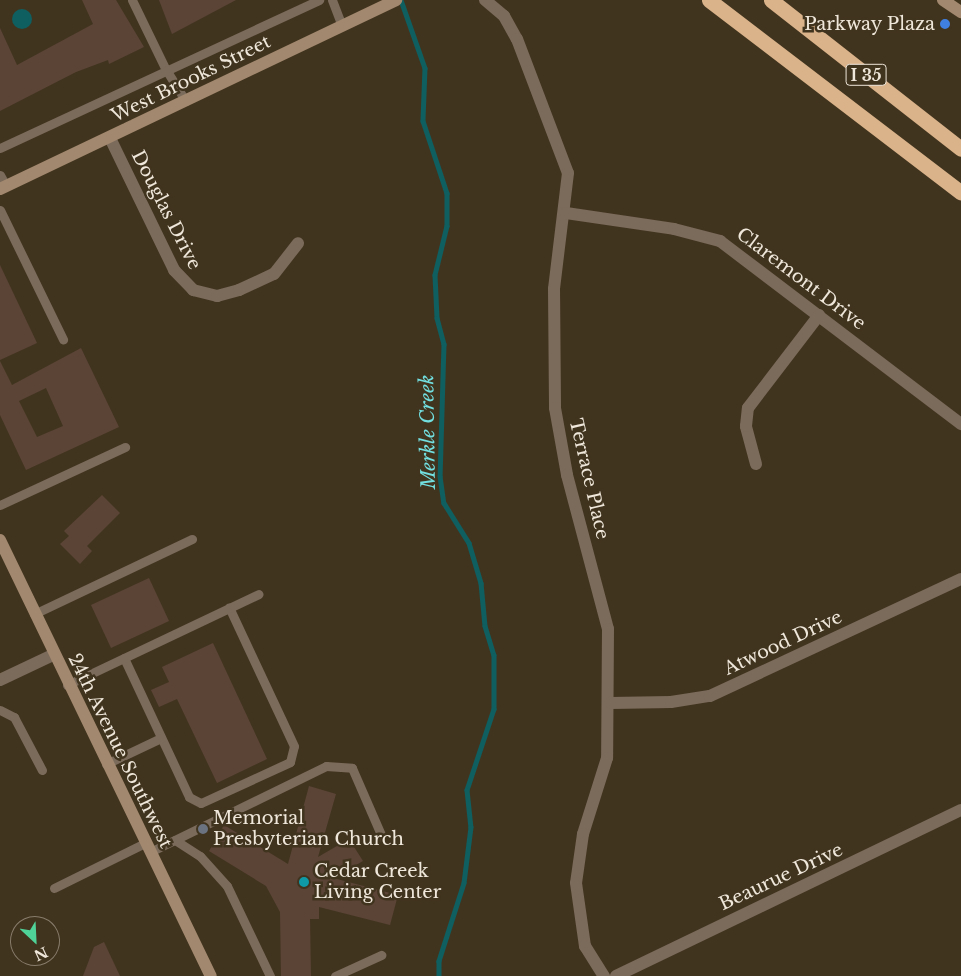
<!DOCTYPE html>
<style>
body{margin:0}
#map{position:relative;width:961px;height:976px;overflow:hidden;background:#41341f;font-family:"Libre Baskerville",serif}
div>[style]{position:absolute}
.water>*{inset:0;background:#0f5f60}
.round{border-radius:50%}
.stream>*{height:4.5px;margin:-2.25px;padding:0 2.25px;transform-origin:2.25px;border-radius:2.25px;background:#0f5f60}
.building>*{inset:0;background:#5b4436}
.lane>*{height:9px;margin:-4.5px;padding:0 4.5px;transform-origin:4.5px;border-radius:4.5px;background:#7b6b5b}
.street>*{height:12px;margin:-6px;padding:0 6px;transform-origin:6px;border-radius:6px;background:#7b6b5b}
.secondary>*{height:12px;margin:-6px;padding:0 6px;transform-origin:6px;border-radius:6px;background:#a2886e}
.highway>*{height:15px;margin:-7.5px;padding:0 7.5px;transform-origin:7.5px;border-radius:7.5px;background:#dab38a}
.dots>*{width:14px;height:14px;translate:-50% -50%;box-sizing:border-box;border:2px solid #41341f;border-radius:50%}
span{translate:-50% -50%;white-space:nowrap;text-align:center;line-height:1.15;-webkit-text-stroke:5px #41341f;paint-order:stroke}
.shield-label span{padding:1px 4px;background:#41341f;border:1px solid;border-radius:4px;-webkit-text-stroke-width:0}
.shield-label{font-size:16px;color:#efe7da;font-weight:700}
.poi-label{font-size:18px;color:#efe7da}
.right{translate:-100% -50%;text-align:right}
.left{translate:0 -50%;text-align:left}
.street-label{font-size:18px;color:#efe7da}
.water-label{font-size:19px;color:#72e0e1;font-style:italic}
.north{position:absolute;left:10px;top:916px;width:50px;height:50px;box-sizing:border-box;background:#41341f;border:1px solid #877c6a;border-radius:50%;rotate:155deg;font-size:14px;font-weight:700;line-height:20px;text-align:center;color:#efe7da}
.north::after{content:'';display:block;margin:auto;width:18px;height:22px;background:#50d398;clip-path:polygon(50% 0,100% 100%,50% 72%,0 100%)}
</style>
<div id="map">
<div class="water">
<div class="round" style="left:12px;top:9px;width:20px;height:20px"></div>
</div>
<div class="stream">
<div style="left:401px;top:0;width:72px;rotate:70.6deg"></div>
<div style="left:425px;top:68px;width:53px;rotate:92.2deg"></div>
<div style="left:423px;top:121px;width:76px;rotate:71.6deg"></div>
<div style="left:447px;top:193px;width:33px;rotate:90deg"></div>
<div style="left:447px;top:226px;width:50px;rotate:103.8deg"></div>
<div style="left:435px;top:275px;width:43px;rotate:87.3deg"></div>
<div style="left:437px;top:318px;width:27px;rotate:75deg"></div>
<div style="left:444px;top:344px;width:132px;rotate:91.7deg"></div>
<div style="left:440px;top:476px;width:27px;rotate:82deg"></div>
<div style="left:444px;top:503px;width:47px;rotate:58deg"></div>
<div style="left:469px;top:543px;width:42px;rotate:73.3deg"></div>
<div style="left:481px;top:583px;width:43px;rotate:84.7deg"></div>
<div style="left:485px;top:626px;width:30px;rotate:73deg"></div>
<div style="left:494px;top:655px;width:54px;rotate:90deg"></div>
<div style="left:494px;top:709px;width:85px;rotate:108.4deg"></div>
<div style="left:467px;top:790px;width:37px;rotate:84deg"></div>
<div style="left:471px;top:827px;width:56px;rotate:97.1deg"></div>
<div style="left:464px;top:883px;width:82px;rotate:107.8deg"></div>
<div style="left:439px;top:961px;width:15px;rotate:90deg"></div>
</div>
<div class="building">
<div style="clip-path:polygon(82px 0,116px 0,144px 47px,109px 64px,108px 60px,76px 72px,0 111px,0 28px,17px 65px,93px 24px)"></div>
<div style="clip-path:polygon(159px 0,236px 0,172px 34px)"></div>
<div style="clip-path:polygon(0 265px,37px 343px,0 360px)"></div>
<div style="clip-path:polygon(evenodd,81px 348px,119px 427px,26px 470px,0 415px,0 361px,12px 385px,81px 348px,46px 388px,63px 426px,37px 437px,19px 401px,46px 388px)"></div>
<div style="clip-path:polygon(102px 495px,120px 513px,87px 546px,92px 551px,80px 564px,60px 544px,69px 536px,64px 531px)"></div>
<div style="clip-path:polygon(149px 578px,169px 621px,111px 648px,91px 605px)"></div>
<div style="clip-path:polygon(213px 643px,267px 759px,217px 783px,177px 699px,159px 707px,151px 690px,169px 682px,162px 667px)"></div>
<div style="clip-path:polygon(309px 786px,336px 794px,318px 857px,349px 839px,363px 861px,333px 878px,398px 895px,390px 925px,319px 907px,319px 919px,310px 919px,311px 976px,281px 976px,280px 912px,266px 886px,209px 851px,224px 825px,288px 864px)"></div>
<div style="clip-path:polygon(104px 942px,120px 976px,83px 976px,94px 947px)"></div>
</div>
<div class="lane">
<div style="left:132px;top:0;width:76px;rotate:64.1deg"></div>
<div style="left:165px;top:68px;width:39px;rotate:58deg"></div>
<div style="left:332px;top:0;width:28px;rotate:69deg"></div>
<div style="left:0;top:148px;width:352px;rotate:-24.9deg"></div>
<div style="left:0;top:175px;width:13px;rotate:61deg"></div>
<div style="left:0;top:210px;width:144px;rotate:64deg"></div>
<div style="left:0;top:505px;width:138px;rotate:-24.9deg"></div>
<div style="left:34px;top:614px;width:175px;rotate:-25.4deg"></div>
<div style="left:124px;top:658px;width:153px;rotate:64.9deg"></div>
<div style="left:189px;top:797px;width:13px;rotate:27deg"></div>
<div style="left:201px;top:803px;width:98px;rotate:-24.7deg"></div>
<div style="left:290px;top:762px;width:16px;rotate:-76deg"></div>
<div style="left:294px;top:746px;width:153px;rotate:-115.1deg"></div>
<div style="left:67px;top:685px;width:212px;rotate:-25.4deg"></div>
<div style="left:0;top:710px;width:16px;rotate:27deg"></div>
<div style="left:14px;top:717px;width:60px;rotate:62.2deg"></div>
<div style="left:106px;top:764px;width:61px;rotate:-25.3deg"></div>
<div style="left:175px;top:840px;width:30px;rotate:33deg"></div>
<div style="left:200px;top:856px;width:40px;rotate:48deg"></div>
<div style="left:227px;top:886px;width:100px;rotate:64.5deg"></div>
<div style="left:150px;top:852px;width:196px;rotate:-26deg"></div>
<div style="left:326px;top:766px;width:26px;rotate:4deg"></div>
<div style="left:352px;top:768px;width:75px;rotate:66.5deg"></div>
<div style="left:54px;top:888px;width:102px;rotate:-26.3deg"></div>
<div style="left:335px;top:976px;width:51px;rotate:-24.5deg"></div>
</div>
<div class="street">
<div style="left:485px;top:0;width:25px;rotate:40deg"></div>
<div style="left:504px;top:16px;width:26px;rotate:61deg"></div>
<div style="left:517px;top:39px;width:143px;rotate:69.2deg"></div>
<div style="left:568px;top:173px;width:117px;rotate:96.9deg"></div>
<div style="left:554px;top:289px;width:119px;rotate:89.5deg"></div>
<div style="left:555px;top:408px;width:68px;rotate:79.8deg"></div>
<div style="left:567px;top:475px;width:159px;rotate:75.1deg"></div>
<div style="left:608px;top:629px;width:129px;rotate:90.4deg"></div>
<div style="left:607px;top:758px;width:80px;rotate:107.5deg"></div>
<div style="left:583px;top:834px;width:49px;rotate:98.1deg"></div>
<div style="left:576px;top:883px;width:64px;rotate:81.9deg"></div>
<div style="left:585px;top:946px;width:36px;rotate:58deg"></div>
<div style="left:110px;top:138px;width:147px;rotate:64.1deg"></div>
<div style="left:174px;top:270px;width:28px;rotate:46deg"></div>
<div style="left:193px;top:290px;width:25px;rotate:14deg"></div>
<div style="left:217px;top:296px;width:23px;rotate:-15deg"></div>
<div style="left:239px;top:290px;width:38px;rotate:-25deg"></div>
<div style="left:274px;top:274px;width:39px;rotate:-52deg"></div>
<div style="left:566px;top:213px;width:109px;rotate:8.4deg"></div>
<div style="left:674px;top:229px;width:48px;rotate:14.6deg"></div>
<div style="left:720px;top:241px;width:303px;rotate:37.2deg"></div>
<div style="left:756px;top:464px;width:39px;rotate:-105deg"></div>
<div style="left:746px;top:426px;width:18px;rotate:-84deg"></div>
<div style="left:748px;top:408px;width:117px;rotate:-52.6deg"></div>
<div style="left:0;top:680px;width:59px;rotate:-25.3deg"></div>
<div style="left:611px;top:703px;width:60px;rotate:-1deg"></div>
<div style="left:671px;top:702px;width:39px;rotate:-9deg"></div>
<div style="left:710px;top:696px;width:277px;rotate:-25deg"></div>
<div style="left:616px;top:976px;width:383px;rotate:-25.7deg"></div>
</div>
<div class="secondary">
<div style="left:943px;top:0;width:22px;rotate:34deg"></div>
<div style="left:0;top:189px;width:439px;rotate:-25.5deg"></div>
<div style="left:0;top:540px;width:484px;rotate:64.2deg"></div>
</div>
<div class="highway">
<div style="left:709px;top:0;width:317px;rotate:37.4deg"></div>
<div style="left:771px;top:0;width:241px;rotate:38.1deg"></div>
</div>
<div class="dots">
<div style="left:945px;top:24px;background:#3f7fe0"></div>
<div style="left:203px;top:829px;background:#6b7280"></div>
<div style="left:304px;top:882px;background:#0f9aa8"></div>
</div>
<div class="shield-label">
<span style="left:866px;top:75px">I 35</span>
</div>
<div class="poi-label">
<span class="right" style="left:935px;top:24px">Parkway Plaza</span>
<span class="left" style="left:213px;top:829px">Memorial<br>Presbyterian Church</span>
<span class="left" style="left:314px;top:882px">Cedar Creek<br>Living Center</span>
</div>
<div class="street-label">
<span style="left:191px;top:79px;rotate:-26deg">West Brooks Street</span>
<span style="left:166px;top:210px;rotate:63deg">Douglas Drive</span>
<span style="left:801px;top:279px;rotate:37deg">Claremont Drive</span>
<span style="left:589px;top:479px;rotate:77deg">Terrace Place</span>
<span style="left:783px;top:643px;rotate:-25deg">Atwood Drive</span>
<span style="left:120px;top:751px;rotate:64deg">24th Avenue Southwest</span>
<span style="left:781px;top:877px;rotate:-25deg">Beaurue Drive</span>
</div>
<div class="water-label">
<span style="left:428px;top:432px;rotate:-91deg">Merkle Creek</span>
</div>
<div class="north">N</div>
</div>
